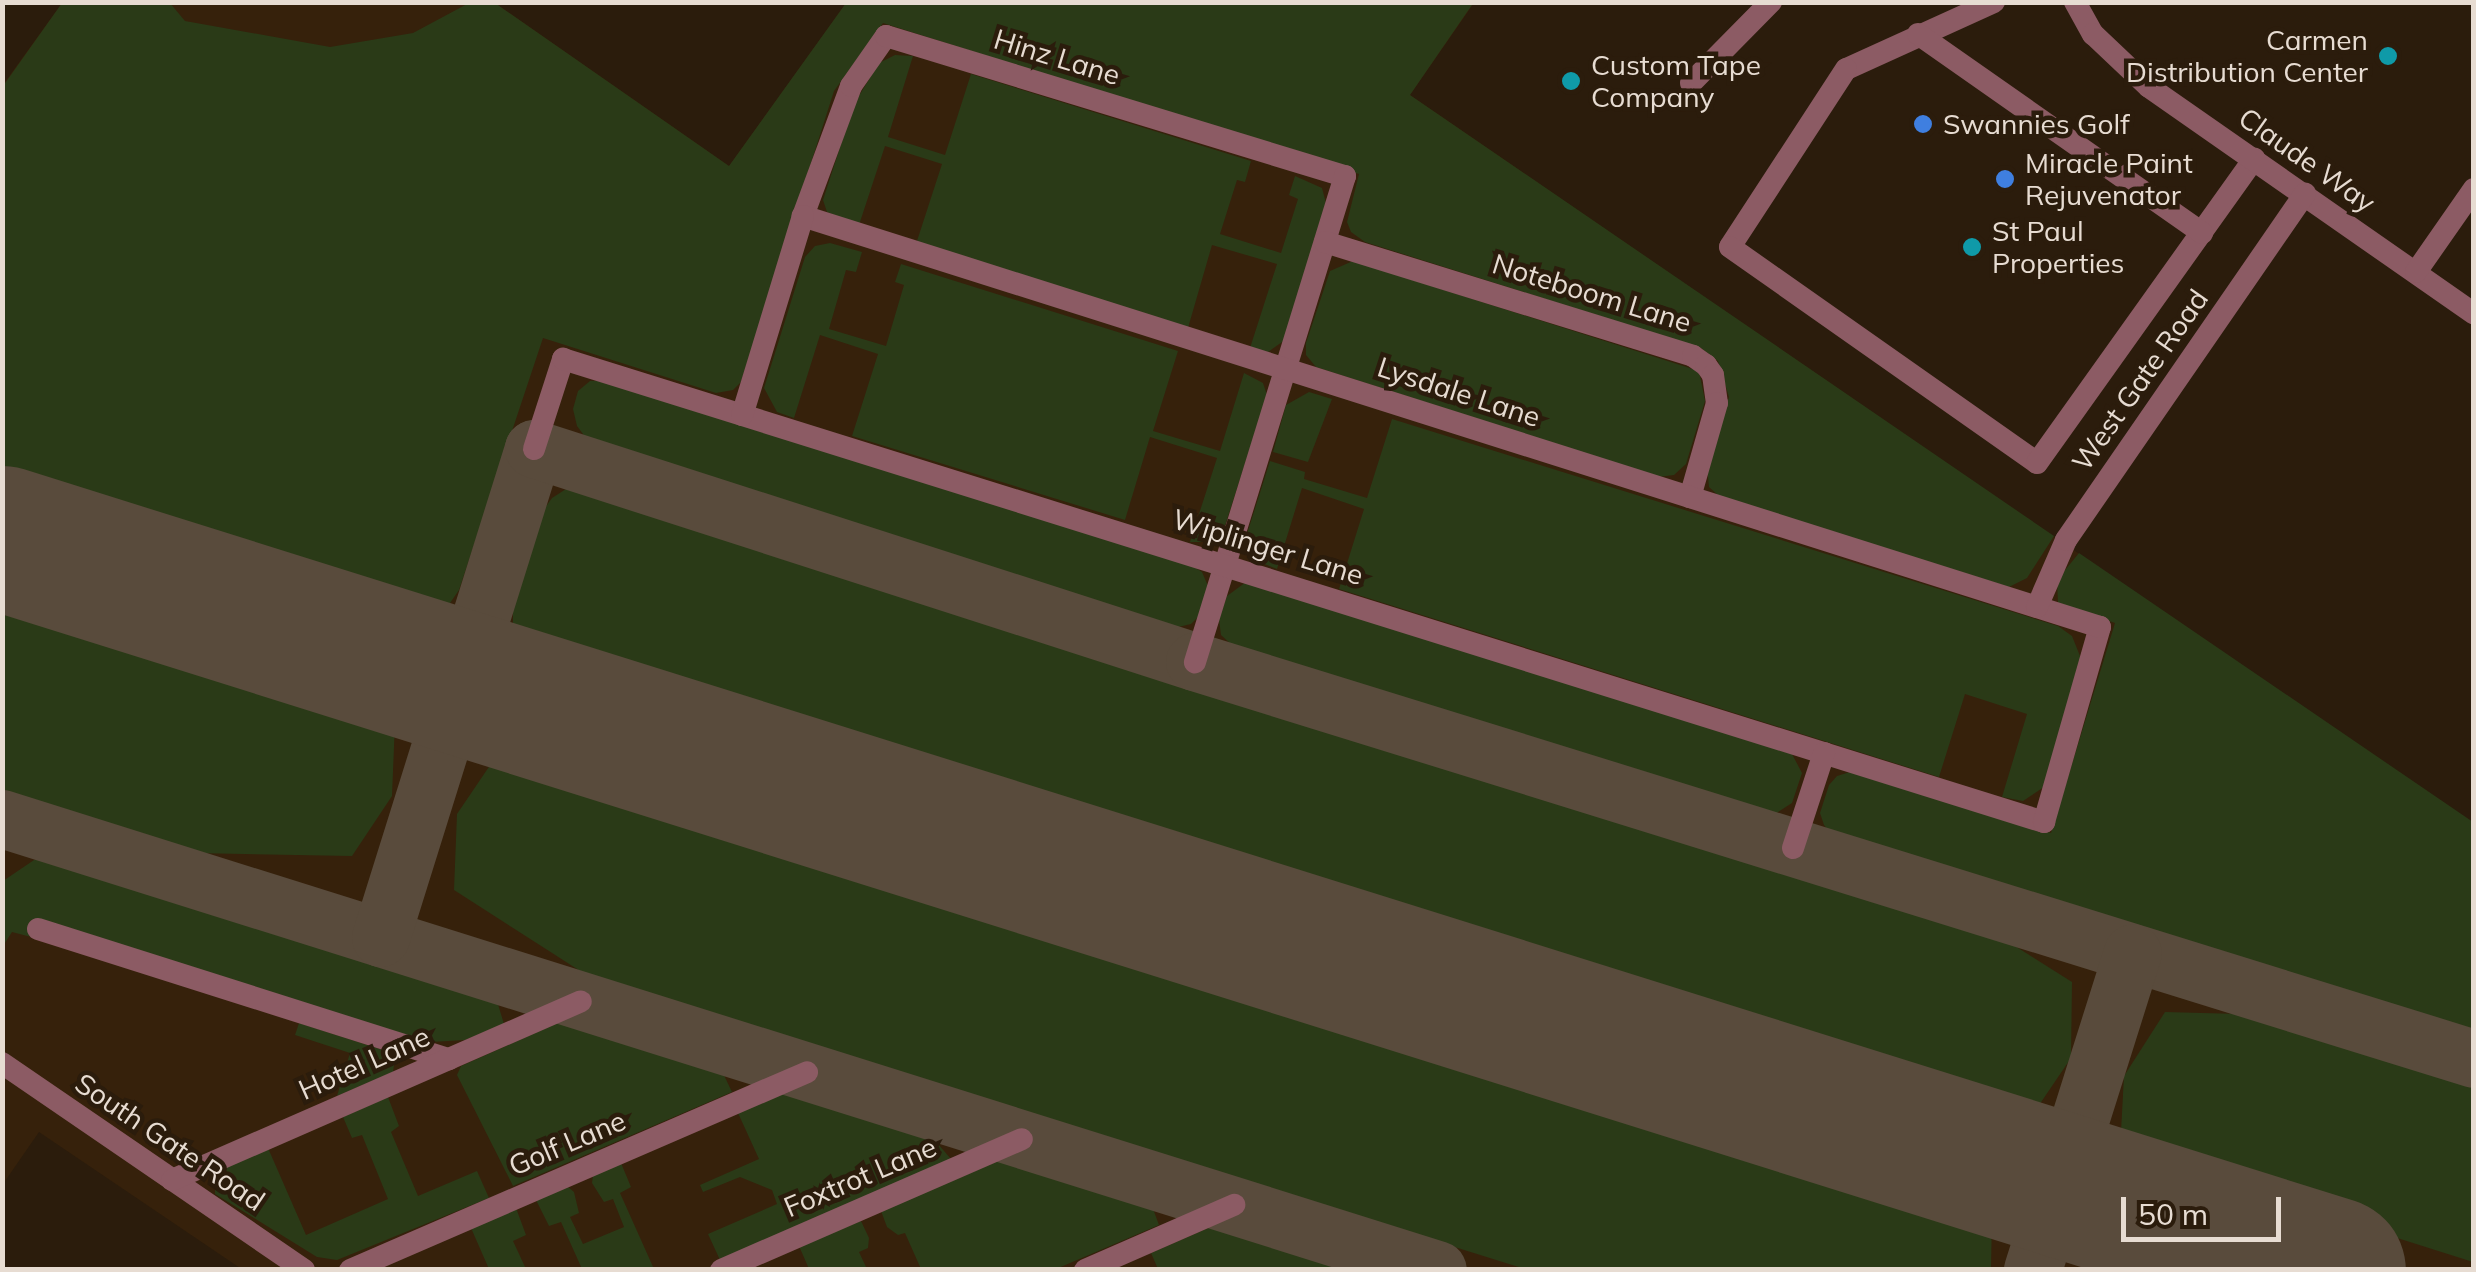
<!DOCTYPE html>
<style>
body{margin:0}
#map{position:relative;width:2476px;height:1272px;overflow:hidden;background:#2b1c0c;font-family:Mulish,sans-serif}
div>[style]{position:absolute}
.built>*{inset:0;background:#36210b}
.green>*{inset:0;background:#2a3a17}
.taxiway>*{height:58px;margin:-29px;padding:0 29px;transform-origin:29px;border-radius:29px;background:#594b3c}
.runway>*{height:145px;margin:-72.5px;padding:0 72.5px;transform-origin:72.5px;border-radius:72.5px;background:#594b3c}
.minor>*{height:22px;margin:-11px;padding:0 11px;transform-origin:11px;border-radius:11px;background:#8c5b64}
.dots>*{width:28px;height:28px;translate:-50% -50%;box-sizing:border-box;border:5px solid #2b1c0c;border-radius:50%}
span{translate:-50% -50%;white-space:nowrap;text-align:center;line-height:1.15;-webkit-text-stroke:9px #2b1c0c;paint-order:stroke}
.poi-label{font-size:28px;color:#e7dcd2}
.right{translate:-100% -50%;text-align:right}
.left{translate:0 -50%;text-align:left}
.street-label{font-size:28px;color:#e7dcd2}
.frame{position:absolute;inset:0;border:5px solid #e7dcd2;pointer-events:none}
.scale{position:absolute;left:2121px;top:1197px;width:160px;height:45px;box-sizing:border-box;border:5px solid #e7dcd2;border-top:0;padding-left:12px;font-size:30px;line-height:35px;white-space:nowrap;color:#e7dcd2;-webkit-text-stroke:8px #2b1c0c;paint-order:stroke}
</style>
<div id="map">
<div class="built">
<div style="clip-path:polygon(62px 3px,495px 3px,729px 166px,846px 3px,1474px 3px,1410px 95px,2473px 824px,2473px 1269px,243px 1270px,39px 1132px,3px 1184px,2px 86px)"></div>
</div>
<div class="green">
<div style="clip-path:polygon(1474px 2px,1410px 95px,2054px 536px,2027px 578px,2009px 587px,1720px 497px,1709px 487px,1707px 467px,1729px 397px,1718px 361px,1701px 348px,1365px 242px,1351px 232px,1347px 222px,1359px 174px,883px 23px,834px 91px,741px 382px,733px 390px,716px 393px,543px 338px,459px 590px,448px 606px,428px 612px,399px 612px,3px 488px,3px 86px,62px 3px,170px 3px,185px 21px,330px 47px,413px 33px,469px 3px,495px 3px,729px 166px,846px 3px)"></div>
<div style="clip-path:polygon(895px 55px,913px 56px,888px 137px,945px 155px,971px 74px,1251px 161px,1245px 182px,1237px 180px,1220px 234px,1281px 253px,1298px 199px,1289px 195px,1295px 176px,1322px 188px,1327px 207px,1285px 340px,1268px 352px,1250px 348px,1277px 264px,1212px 245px,1188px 328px,916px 244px,942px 164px,885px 146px,859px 225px,827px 212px,823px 200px,854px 104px,879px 63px)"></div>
<div style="clip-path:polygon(830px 243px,862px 252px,856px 272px,846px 270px,829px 329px,886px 346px,904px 285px,895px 282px,901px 264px,1178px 351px,1153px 431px,1220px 451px,1244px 373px,1263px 383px,1267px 395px,1223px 532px,1210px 542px,1190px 542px,1217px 458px,1150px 437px,1125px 520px,852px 436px,878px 354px,820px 335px,794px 418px,777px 412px,764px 388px,805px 257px,815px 246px)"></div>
<div style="clip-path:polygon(1353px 261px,1699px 371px,1705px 401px,1686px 464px,1674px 475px,1658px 477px,1316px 367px,1306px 355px,1306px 343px,1330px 271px)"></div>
<div style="clip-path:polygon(590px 381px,606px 381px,1191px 565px,1202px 572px,1208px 586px,1200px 615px,1191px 624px,1174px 628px,607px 451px,589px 442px,577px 426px,573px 409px,578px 391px)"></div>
<div style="clip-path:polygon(1309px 392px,1332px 399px,1308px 462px,1273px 452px,1286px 405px)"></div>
<div style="clip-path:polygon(1392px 419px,2058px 626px,2072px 636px,2082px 661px,2044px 787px,2023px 801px,2002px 797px,2027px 714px,1965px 694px,1939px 777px,1339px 589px,1364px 509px,1302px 488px,1277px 569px,1251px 559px,1246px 537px,1270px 461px,1305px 472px,1304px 479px,1367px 498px)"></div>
<div style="clip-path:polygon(590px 488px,1985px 927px,2072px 982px,2071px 1058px,2029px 1120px,550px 659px,513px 630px,513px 597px,539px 516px,552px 498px,566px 489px)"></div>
<div style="clip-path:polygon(2079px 553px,2473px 822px,2473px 1037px,1832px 835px,1824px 825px,1820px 813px,1829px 785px,1837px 776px,1850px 772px,2051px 833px,2115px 623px,2058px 603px,2057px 580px)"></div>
<div style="clip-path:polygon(1246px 582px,1792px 754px,1802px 773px,1792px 803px,1772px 816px,1233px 646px,1221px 635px,1219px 619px,1227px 596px)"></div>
<div style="clip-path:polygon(3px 591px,387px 711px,395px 722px,392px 796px,352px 856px,194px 853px,3px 792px)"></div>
<div style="clip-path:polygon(507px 749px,1992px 1216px,1991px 1269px,1525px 1269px,588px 976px,454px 890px,457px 814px,499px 752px)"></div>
<div style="clip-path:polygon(34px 860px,56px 860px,497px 1001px,504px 1024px,465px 1040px,431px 1042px,12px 932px,3px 946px,3px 881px)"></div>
<div style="clip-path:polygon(2165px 1012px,2239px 1014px,2287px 1022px,2473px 1080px,2473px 1262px,2120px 1150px,2124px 1076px)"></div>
<div style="clip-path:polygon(560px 1022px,722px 1071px,732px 1092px,513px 1186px,457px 1075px,461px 1066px)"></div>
<div style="clip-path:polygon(299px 1023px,389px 1052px,395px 1058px,393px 1072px,337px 1096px,350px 1053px,295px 1035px)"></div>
<div style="clip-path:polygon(786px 1090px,932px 1137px,951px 1159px,720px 1260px,708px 1234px,777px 1204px,772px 1190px,740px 1177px,703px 1192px,700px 1185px,759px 1159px,738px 1113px)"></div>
<div style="clip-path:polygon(388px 1097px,399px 1126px,391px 1132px,418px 1196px,477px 1171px,489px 1198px,337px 1260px,317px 1257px,215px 1194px,215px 1180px,224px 1167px,268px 1148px,306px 1235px,388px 1199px,362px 1135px,352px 1138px,343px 1117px)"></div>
<div style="clip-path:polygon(1003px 1159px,1152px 1206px,1159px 1225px,1056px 1269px,921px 1269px,905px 1233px,898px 1235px,887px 1227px,881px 1211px)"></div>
<div style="clip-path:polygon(621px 1163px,631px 1187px,620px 1193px,654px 1269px,582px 1269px,561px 1222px,549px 1226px,536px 1200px,567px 1186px,574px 1192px,579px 1213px,570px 1217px,583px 1244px,624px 1227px,613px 1199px,604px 1202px,592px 1183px,593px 1175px)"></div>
<div style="clip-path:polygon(516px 1208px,526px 1235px,513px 1241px,526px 1269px,489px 1269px,471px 1228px)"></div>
<div style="clip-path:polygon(861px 1221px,869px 1238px,868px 1248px,859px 1252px,867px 1269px,809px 1269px,799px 1246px)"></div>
<div style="clip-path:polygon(1213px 1226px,1335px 1265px,1342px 1269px,1158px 1269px,1151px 1253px)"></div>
</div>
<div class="taxiway">
<div style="left:2px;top:819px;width:1505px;rotate:17.44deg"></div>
<div style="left:381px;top:938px;width:512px;rotate:-72.63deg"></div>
<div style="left:534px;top:449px;width:694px;rotate:17.86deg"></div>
<div style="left:1195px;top:662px;width:1339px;rotate:17.24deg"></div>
<div style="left:2033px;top:1270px;width:332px;rotate:-72.5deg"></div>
</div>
<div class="runway">
<div style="left:2px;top:538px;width:2443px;rotate:17.43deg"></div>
</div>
<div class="minor">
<div style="left:1994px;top:2px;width:162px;rotate:155.6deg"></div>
<div style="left:1846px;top:69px;width:212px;rotate:123.1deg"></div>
<div style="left:1730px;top:247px;width:375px;rotate:35.1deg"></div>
<div style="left:2037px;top:463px;width:374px;rotate:-54.5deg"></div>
<div style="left:2075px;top:2px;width:37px;rotate:61deg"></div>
<div style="left:2093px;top:34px;width:77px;rotate:43.4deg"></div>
<div style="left:2149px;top:87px;width:396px;rotate:34.9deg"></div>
<div style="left:1918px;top:34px;width:347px;rotate:35deg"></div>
<div style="left:1691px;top:83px;width:114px;rotate:-45.4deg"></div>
<div style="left:803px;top:216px;width:139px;rotate:-69.7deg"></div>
<div style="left:851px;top:86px;width:61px;rotate:-55deg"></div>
<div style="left:886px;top:36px;width:480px;rotate:17deg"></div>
<div style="left:1345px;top:176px;width:509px;rotate:107.15deg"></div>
<div style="left:1325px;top:242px;width:385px;rotate:17.2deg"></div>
<div style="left:1693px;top:356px;width:16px;rotate:35deg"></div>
<div style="left:1706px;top:365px;width:12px;rotate:55deg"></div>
<div style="left:1713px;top:375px;width:28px;rotate:82deg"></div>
<div style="left:1717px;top:403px;width:98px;rotate:106deg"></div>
<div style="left:2416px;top:272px;width:101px;rotate:-55.1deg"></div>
<div style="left:534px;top:449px;width:95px;rotate:-72.1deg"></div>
<div style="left:563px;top:359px;width:1552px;rotate:17.36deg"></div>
<div style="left:2044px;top:822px;width:203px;rotate:-74deg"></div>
<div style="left:2100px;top:627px;width:1361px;rotate:-162.42deg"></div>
<div style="left:803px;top:216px;width:208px;rotate:107deg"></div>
<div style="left:2037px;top:607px;width:73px;rotate:-66.6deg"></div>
<div style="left:2066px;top:540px;width:421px;rotate:-55.4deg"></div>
<div style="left:1793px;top:848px;width:100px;rotate:-71.9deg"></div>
<div style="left:38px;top:929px;width:431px;rotate:17.6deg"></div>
<div style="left:2px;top:1063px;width:366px;rotate:34.4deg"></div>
<div style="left:172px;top:1180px;width:446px;rotate:-23.6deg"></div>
<div style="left:350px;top:1270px;width:498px;rotate:-23.4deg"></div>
<div style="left:721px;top:1270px;width:328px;rotate:-23.5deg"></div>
<div style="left:1085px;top:1270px;width:163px;rotate:-23.6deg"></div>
</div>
<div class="dots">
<div style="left:2388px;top:56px;background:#0f9aa8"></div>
<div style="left:1571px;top:81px;background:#0f9aa8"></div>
<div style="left:1923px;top:124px;background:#3f7fe0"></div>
<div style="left:2005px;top:179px;background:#3f7fe0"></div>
<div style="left:1972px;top:247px;background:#0f9aa8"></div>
</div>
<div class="poi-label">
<span class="right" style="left:2368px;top:56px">Carmen<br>Distribution Center</span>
<span class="left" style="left:1591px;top:81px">Custom Tape<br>Company</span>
<span class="left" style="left:1943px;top:124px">Swannies Golf</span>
<span class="left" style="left:2025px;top:179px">Miracle Paint<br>Rejuvenator</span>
<span class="left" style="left:1992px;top:247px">St Paul<br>Properties</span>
</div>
<div class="street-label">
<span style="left:1057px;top:57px;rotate:17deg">Hinz Lane</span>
<span style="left:2307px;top:160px;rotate:35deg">Claude Way</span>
<span style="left:1592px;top:293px;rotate:17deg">Noteboom Lane</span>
<span style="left:2140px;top:380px;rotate:-55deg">West Gate Road</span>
<span style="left:1459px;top:392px;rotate:18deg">Lysdale Lane</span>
<span style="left:1268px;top:547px;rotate:17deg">Wiplinger Lane</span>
<span style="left:364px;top:1063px;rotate:-24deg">Hotel Lane</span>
<span style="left:170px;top:1142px;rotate:34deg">South Gate Road</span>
<span style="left:567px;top:1143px;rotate:-23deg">Golf Lane</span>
<span style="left:860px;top:1177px;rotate:-23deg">Foxtrot Lane</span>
</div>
<div class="frame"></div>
<div class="scale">50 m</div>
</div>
